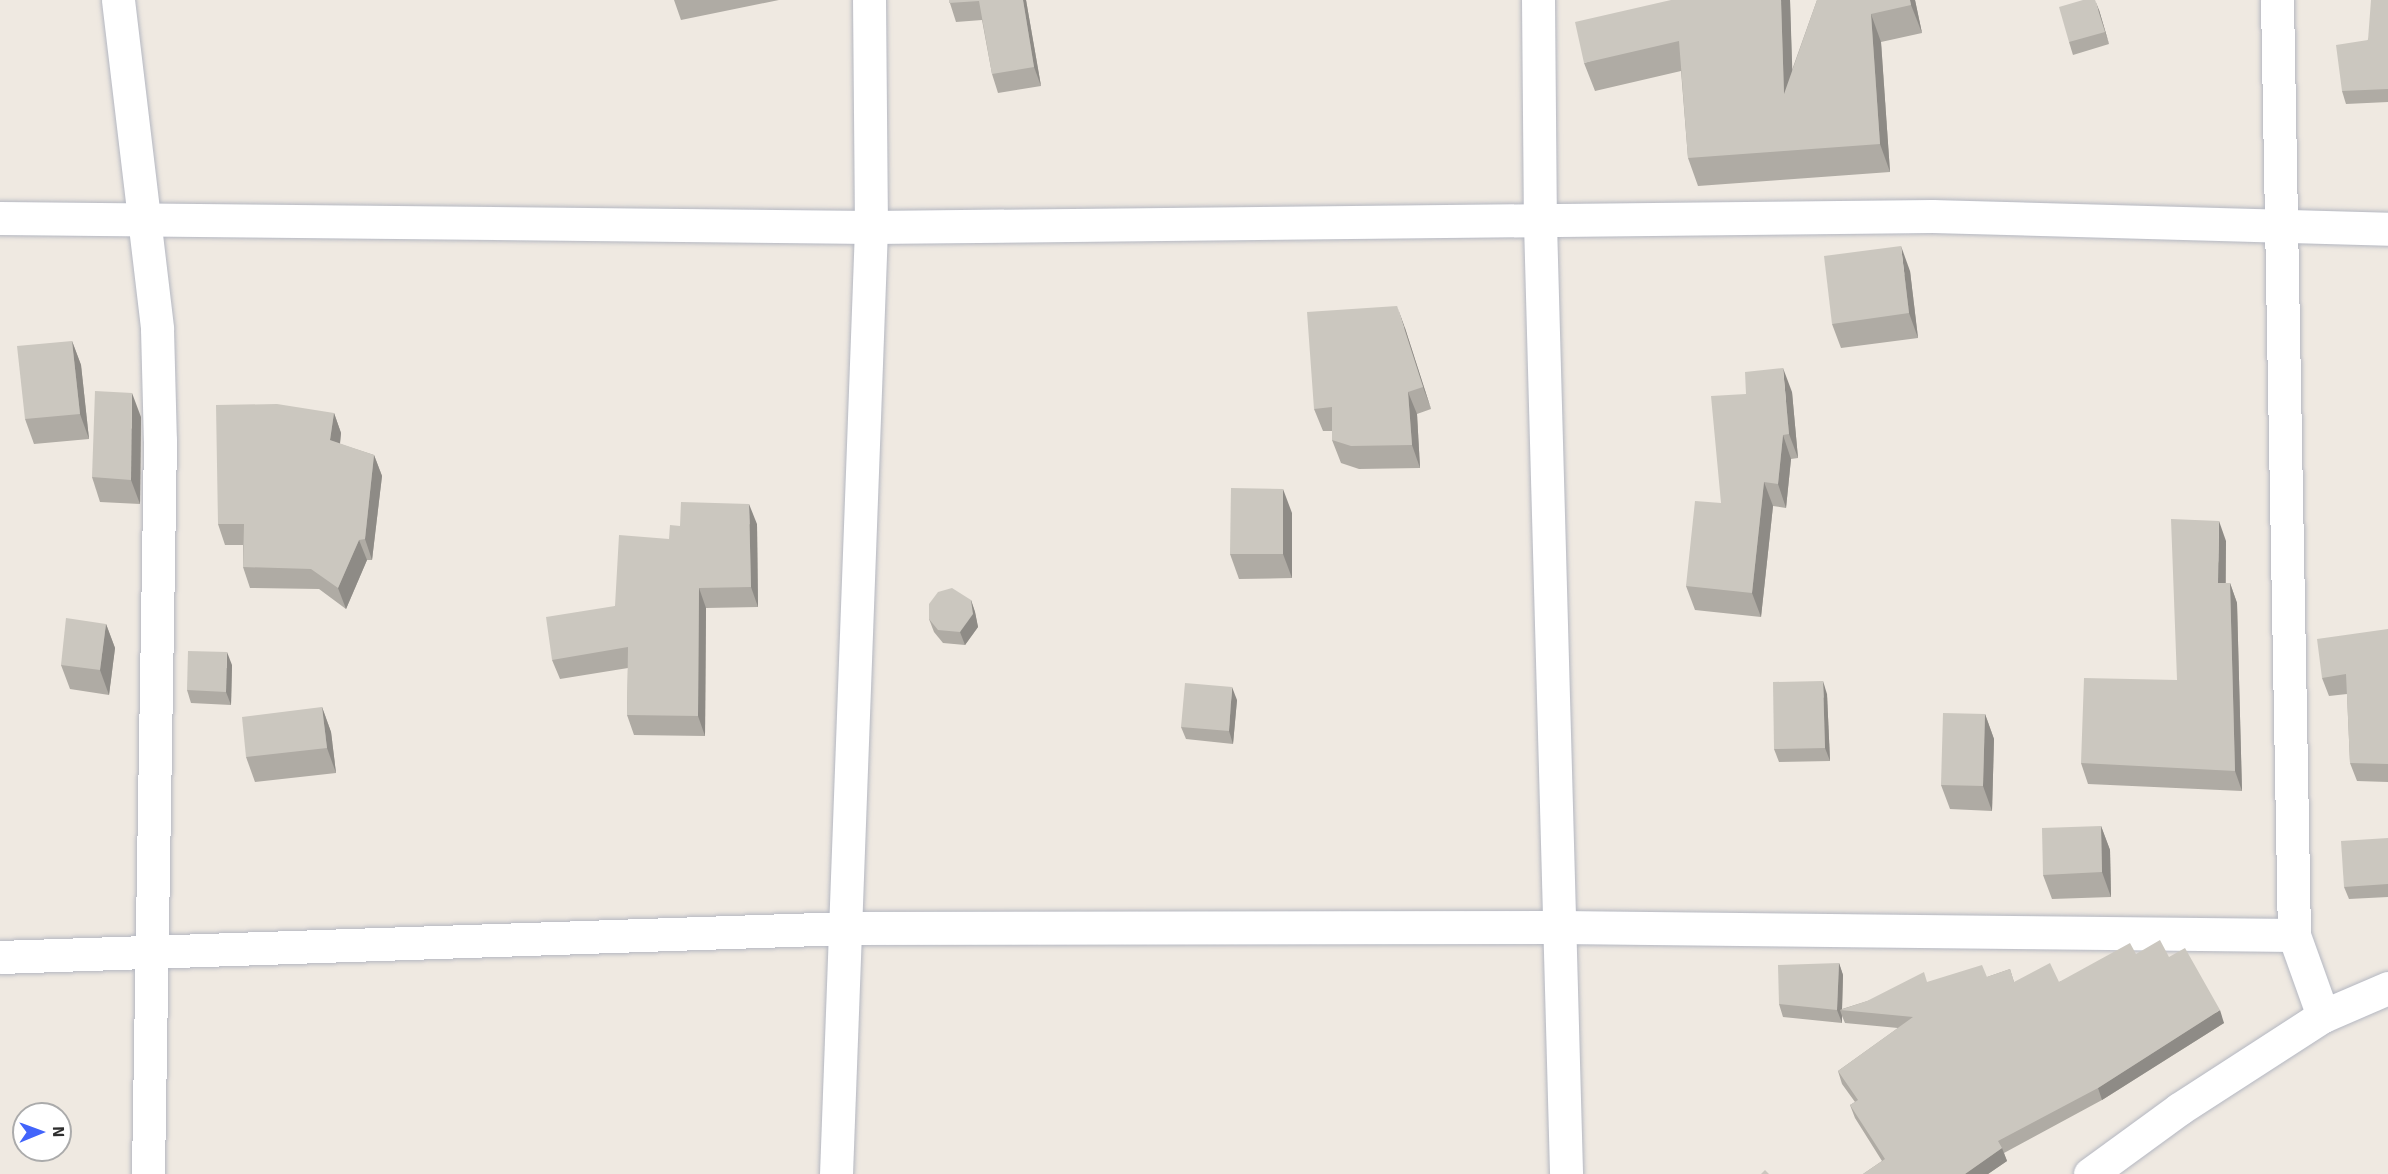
<!DOCTYPE html>
<style>
body{margin:0}
#map{position:relative;width:2388px;height:1174px;overflow:hidden;background:#efe9e1;font-family:Signika,sans-serif}
div>[style]{position:absolute}
.roads{filter:drop-shadow(0 0 2px #b4b7c1) drop-shadow(0 0 2px #b4b7c1)}
.street>*{height:33px;margin:-16.5px;padding:0 16.5px;transform-origin:16.5px;border-radius:16.5px;background:#fff}
.secondary>*{height:33px;margin:-16.5px;padding:0 16.5px;transform-origin:16.5px;border-radius:16.5px;background:#fff}
.wall>*{inset:0;background:#afaba4}
.shaded-wall>*{inset:0;background:#8e8b86}
.building>*{inset:0;background:#cbc7bf}
span{translate:-50% -50%;white-space:nowrap;text-align:center;line-height:1.15;-webkit-text-stroke:6px #fff;paint-order:stroke}
.north{position:absolute;left:12px;top:1102px;width:60px;height:60px;box-sizing:border-box;background:#fff;border:2px solid #ababab;border-radius:50%;rotate:89deg;font-size:16px;font-weight:700;line-height:24px;text-align:center;color:#2e2e2e}
.north::after{content:'';display:block;margin:auto;width:21px;height:27px;background:#4264fb;clip-path:polygon(50% 0,100% 100%,50% 72%,0 100%)}
</style>
<div id="map">
<div class="roads">
<div class="street">
<div style="left:118px;top:0;width:331px;rotate:83.2deg"></div>
<div style="left:157px;top:329px;width:111px;rotate:88.5deg"></div>
<div style="left:160px;top:440px;width:734px;rotate:90.94deg"></div>
<div style="left:1538px;top:0;width:223px;rotate:89.5deg"></div>
<div style="left:1540px;top:223px;width:951px;rotate:88.43deg"></div>
<div style="left:2277px;top:0;width:935px;rotate:88.96deg"></div>
<div style="left:0;top:218px;width:871px;rotate:0.59deg"></div>
<div style="left:871px;top:227px;width:1061px;rotate:-0.59deg"></div>
<div style="left:1932px;top:216px;width:456px;rotate:1.6deg"></div>
<div style="left:0;top:957px;width:847px;rotate:-1.96deg"></div>
<div style="left:847px;top:928px;width:713px;rotate:-0.08deg"></div>
<div style="left:1560px;top:927px;width:734px;rotate:0.62deg"></div>
<div style="left:2294px;top:935px;width:86px;rotate:70.3deg"></div>
<div style="left:836px;top:1174px;width:948px;rotate:-87.88deg"></div>
<div style="left:871px;top:227px;width:227px;rotate:-90.5deg"></div>
</div>
<div class="secondary">
<div style="left:2090px;top:1174px;width:110px;rotate:-36.1deg"></div>
<div style="left:2179px;top:1109px;width:171px;rotate:-32.9deg"></div>
<div style="left:2323px;top:1016px;width:71px;rotate:-23.3deg"></div>
</div>
</div>
<div class="wall">
<div style="clip-path:polygon(674px 0,779px 0,681px 20px)"></div>
<div style="clip-path:polygon(949px 0,1026px 0,1041px 86px,998px 93px,992px 74px,982px 20px,956px 22px)"></div>
<div style="clip-path:polygon(1790px 0,1792px 70px,1817px 0,1915px 0,1922px 33px,1881px 42px,1890px 172px,1698px 186px,1688px 158px,1681px 71px,1595px 91px,1584px 63px)"></div>
<div style="clip-path:polygon(2388px 0,2388px 102px,2346px 104px,2342px 91px)"></div>
<div style="clip-path:polygon(2099px 10px,2109px 44px,2073px 55px,2069px 42px)"></div>
<div style="clip-path:polygon(1910px 271px,1918px 338px,1841px 348px,1832px 324px)"></div>
<div style="clip-path:polygon(1405px 328px,1431px 409px,1417px 414px,1420px 468px,1359px 469px,1341px 463px,1332px 440px,1332px 431px,1323px 431px,1314px 409px)"></div>
<div style="clip-path:polygon(72px 341px,81px 365px,89px 439px,34px 444px,25px 419px)"></div>
<div style="clip-path:polygon(1792px 392px,1798px 458px,1791px 459px,1786px 508px,1773px 506px,1761px 617px,1695px 610px,1686px 586px,1721px 503px)"></div>
<div style="clip-path:polygon(334px 413px,341px 433px,340px 444px,374px 455px,382px 476px,372px 560px,367px 560px,346px 609px,319px 589px,250px 588px,243px 567px,243px 545px,225px 545px,218px 524px)"></div>
<div style="clip-path:polygon(141px 417px,140px 504px,100px 502px,92px 477px)"></div>
<div style="clip-path:polygon(1292px 513px,1292px 578px,1239px 579px,1230px 554px)"></div>
<div style="clip-path:polygon(757px 524px,758px 607px,706px 608px,705px 736px,634px 735px,627px 715px,628px 668px,560px 679px,552px 660px,615px 606px,680px 526px)"></div>
<div style="clip-path:polygon(2226px 541px,2226px 583px,2230px 583px,2237px 603px,2242px 791px,2088px 784px,2081px 763px,2177px 680px)"></div>
<div style="clip-path:polygon(971px 600px,975px 612px,978px 627px,965px 645px,943px 643px,934px 632px,929px 619px)"></div>
<div style="clip-path:polygon(106px 624px,115px 648px,109px 695px,70px 689px,61px 665px)"></div>
<div style="clip-path:polygon(2388px 629px,2388px 782px,2357px 781px,2350px 763px,2347px 694px,2329px 696px,2322px 678px)"></div>
<div style="clip-path:polygon(232px 665px,231px 705px,191px 703px,187px 690px)"></div>
<div style="clip-path:polygon(1827px 694px,1830px 761px,1779px 762px,1774px 749px)"></div>
<div style="clip-path:polygon(1237px 700px,1233px 744px,1186px 739px,1181px 727px)"></div>
<div style="clip-path:polygon(322px 707px,331px 732px,336px 773px,255px 782px,246px 757px)"></div>
<div style="clip-path:polygon(1985px 714px,1994px 739px,1992px 811px,1950px 809px,1941px 785px)"></div>
<div style="clip-path:polygon(2101px 826px,2110px 850px,2111px 897px,2052px 899px,2043px 875px)"></div>
<div style="clip-path:polygon(2388px 838px,2388px 897px,2349px 899px,2344px 887px)"></div>
<div style="clip-path:polygon(2136px 954px,2169px 957px,2224px 1023px,2102px 1100px,2004px 1153px,2007px 1161px,1988px 1174px,1863px 1174px,1882px 1161px,1855px 1118px,1850px 1105px,1855px 1102px,1842px 1084px,1838px 1071px,1898px 1028px,1845px 1023px,1842px 1016px,1842px 1023px,1783px 1017px,1779px 1004px,1839px 963px,1843px 975px,1842px 1009px,1928px 982px,1987px 977px,2010px 969px,2014px 982px,2059px 982px)"></div>
</div>
<div class="shaded-wall">
<div style="clip-path:polygon(1023px 0,1026px 0,1041px 86px,1034px 67px)"></div>
<div style="clip-path:polygon(1781px 0,1790px 0,1794px 122px,1784px 94px)"></div>
<div style="clip-path:polygon(1910px 0,1915px 0,1922px 33px,1911px 5px)"></div>
<div style="clip-path:polygon(2095px 0,2099px 10px,2109px 44px,2105px 32px)"></div>
<div style="clip-path:polygon(1871px 14px,1881px 42px,1890px 172px,1880px 144px)"></div>
<div style="clip-path:polygon(1901px 246px,1910px 271px,1918px 338px,1909px 313px)"></div>
<div style="clip-path:polygon(1397px 306px,1405px 328px,1431px 409px,1423px 387px)"></div>
<div style="clip-path:polygon(72px 341px,81px 365px,89px 439px,80px 414px)"></div>
<div style="clip-path:polygon(1783px 368px,1792px 392px,1798px 458px,1789px 434px)"></div>
<div style="clip-path:polygon(1408px 392px,1417px 414px,1420px 468px,1412px 445px)"></div>
<div style="clip-path:polygon(132px 393px,141px 417px,140px 504px,131px 480px)"></div>
<div style="clip-path:polygon(334px 413px,341px 433px,338px 461px,330px 440px)"></div>
<div style="clip-path:polygon(1783px 435px,1791px 459px,1786px 508px,1778px 484px)"></div>
<div style="clip-path:polygon(374px 455px,382px 476px,372px 560px,365px 539px)"></div>
<div style="clip-path:polygon(1764px 482px,1773px 506px,1761px 617px,1752px 593px)"></div>
<div style="clip-path:polygon(1283px 489px,1292px 513px,1292px 578px,1283px 554px)"></div>
<div style="clip-path:polygon(749px 504px,757px 524px,758px 607px,751px 587px)"></div>
<div style="clip-path:polygon(2219px 521px,2226px 541px,2225px 603px,2218px 583px)"></div>
<div style="clip-path:polygon(359px 540px,367px 560px,346px 609px,338px 588px)"></div>
<div style="clip-path:polygon(2230px 583px,2237px 603px,2242px 791px,2235px 771px)"></div>
<div style="clip-path:polygon(699px 588px,706px 608px,705px 736px,698px 716px)"></div>
<div style="clip-path:polygon(971px 600px,975px 612px,978px 627px,965px 645px,960px 632px)"></div>
<div style="clip-path:polygon(106px 624px,115px 648px,109px 695px,100px 670px)"></div>
<div style="clip-path:polygon(227px 652px,232px 665px,231px 705px,226px 692px)"></div>
<div style="clip-path:polygon(1823px 681px,1827px 694px,1830px 761px,1825px 748px)"></div>
<div style="clip-path:polygon(1232px 687px,1237px 700px,1233px 744px,1229px 731px)"></div>
<div style="clip-path:polygon(322px 707px,331px 732px,336px 773px,327px 748px)"></div>
<div style="clip-path:polygon(1985px 714px,1994px 739px,1992px 811px,1983px 786px)"></div>
<div style="clip-path:polygon(2101px 826px,2110px 850px,2111px 897px,2102px 872px)"></div>
<div style="clip-path:polygon(1839px 963px,1843px 975px,1842px 1010px,1840px 1010px,1842px 1016px,1842px 1023px,1837px 1010px)"></div>
<div style="clip-path:polygon(2220px 1010px,2224px 1023px,2102px 1100px,2098px 1088px)"></div>
<div style="clip-path:polygon(2002px 1148px,2007px 1161px,1988px 1174px,1965px 1174px)"></div>
</div>
<div class="building">
<div style="clip-path:polygon(949px 0,1023px 0,1034px 67px,992px 74px,979px 1px,949px 3px)"></div>
<div style="clip-path:polygon(1671px 0,1781px 0,1784px 94px,1817px 0,1910px 0,1911px 5px,1871px 14px,1880px 144px,1688px 158px,1679px 41px,1584px 63px,1575px 22px)"></div>
<div style="clip-path:polygon(2083px 0,2095px 0,2105px 32px,2069px 42px,2059px 7px)"></div>
<div style="clip-path:polygon(2371px 0,2388px 0,2388px 89px,2342px 91px,2336px 45px,2368px 40px)"></div>
<div style="clip-path:polygon(1901px 246px,1909px 313px,1832px 324px,1824px 256px)"></div>
<div style="clip-path:polygon(1397px 306px,1423px 387px,1408px 392px,1412px 445px,1351px 446px,1332px 440px,1332px 407px,1314px 409px,1307px 312px)"></div>
<div style="clip-path:polygon(72px 341px,80px 414px,25px 419px,17px 346px)"></div>
<div style="clip-path:polygon(1783px 368px,1789px 434px,1783px 435px,1778px 484px,1764px 482px,1752px 593px,1686px 586px,1695px 501px,1721px 503px,1711px 396px,1746px 394px,1745px 372px)"></div>
<div style="clip-path:polygon(95px 391px,132px 393px,131px 480px,92px 477px)"></div>
<div style="clip-path:polygon(277px 404px,334px 413px,330px 440px,374px 455px,365px 539px,359px 540px,338px 588px,311px 569px,243px 567px,244px 524px,218px 524px,216px 405px)"></div>
<div style="clip-path:polygon(1231px 488px,1283px 489px,1283px 554px,1230px 554px)"></div>
<div style="clip-path:polygon(681px 502px,749px 504px,751px 587px,699px 588px,698px 716px,627px 715px,628px 647px,552px 660px,546px 617px,615px 606px,619px 535px,669px 539px,670px 525px,680px 526px)"></div>
<div style="clip-path:polygon(2171px 519px,2219px 521px,2218px 583px,2230px 583px,2235px 771px,2081px 763px,2084px 678px,2177px 680px)"></div>
<div style="clip-path:polygon(952px 588px,971px 600px,973px 614px,960px 632px,938px 630px,929px 619px,929px 604px,938px 592px)"></div>
<div style="clip-path:polygon(66px 618px,106px 624px,100px 670px,61px 665px)"></div>
<div style="clip-path:polygon(2388px 629px,2388px 764px,2350px 763px,2346px 674px,2322px 678px,2317px 639px)"></div>
<div style="clip-path:polygon(188px 651px,227px 652px,226px 692px,187px 690px)"></div>
<div style="clip-path:polygon(1823px 681px,1825px 748px,1774px 749px,1773px 682px)"></div>
<div style="clip-path:polygon(1185px 683px,1232px 687px,1229px 731px,1181px 727px)"></div>
<div style="clip-path:polygon(322px 707px,327px 748px,246px 757px,242px 717px)"></div>
<div style="clip-path:polygon(1943px 713px,1985px 714px,1983px 786px,1941px 785px)"></div>
<div style="clip-path:polygon(2101px 826px,2102px 872px,2043px 875px,2042px 828px)"></div>
<div style="clip-path:polygon(2388px 838px,2388px 884px,2344px 887px,2341px 841px)"></div>
<div style="clip-path:polygon(2160px 940px,2169px 957px,2185px 948px,2220px 1010px,2098px 1088px,1998px 1141px,2002px 1148px,1965px 1174px,1863px 1174px,1885px 1159px,1850px 1105px,1858px 1100px,1838px 1071px,1913px 1017px,1840px 1010px,1867px 1001px,1924px 972px,1927px 982px,1982px 965px,1987px 977px,2010px 969px,2014px 982px,2050px 963px,2059px 982px,2130px 943px,2136px 954px)"></div>
<div style="clip-path:polygon(1839px 963px,1837px 1010px,1779px 1004px,1778px 965px)"></div>
<div style="clip-path:polygon(1765px 1170px,1769px 1174px,1761px 1174px)"></div>
</div>
<div class="north">N</div>
</div>
